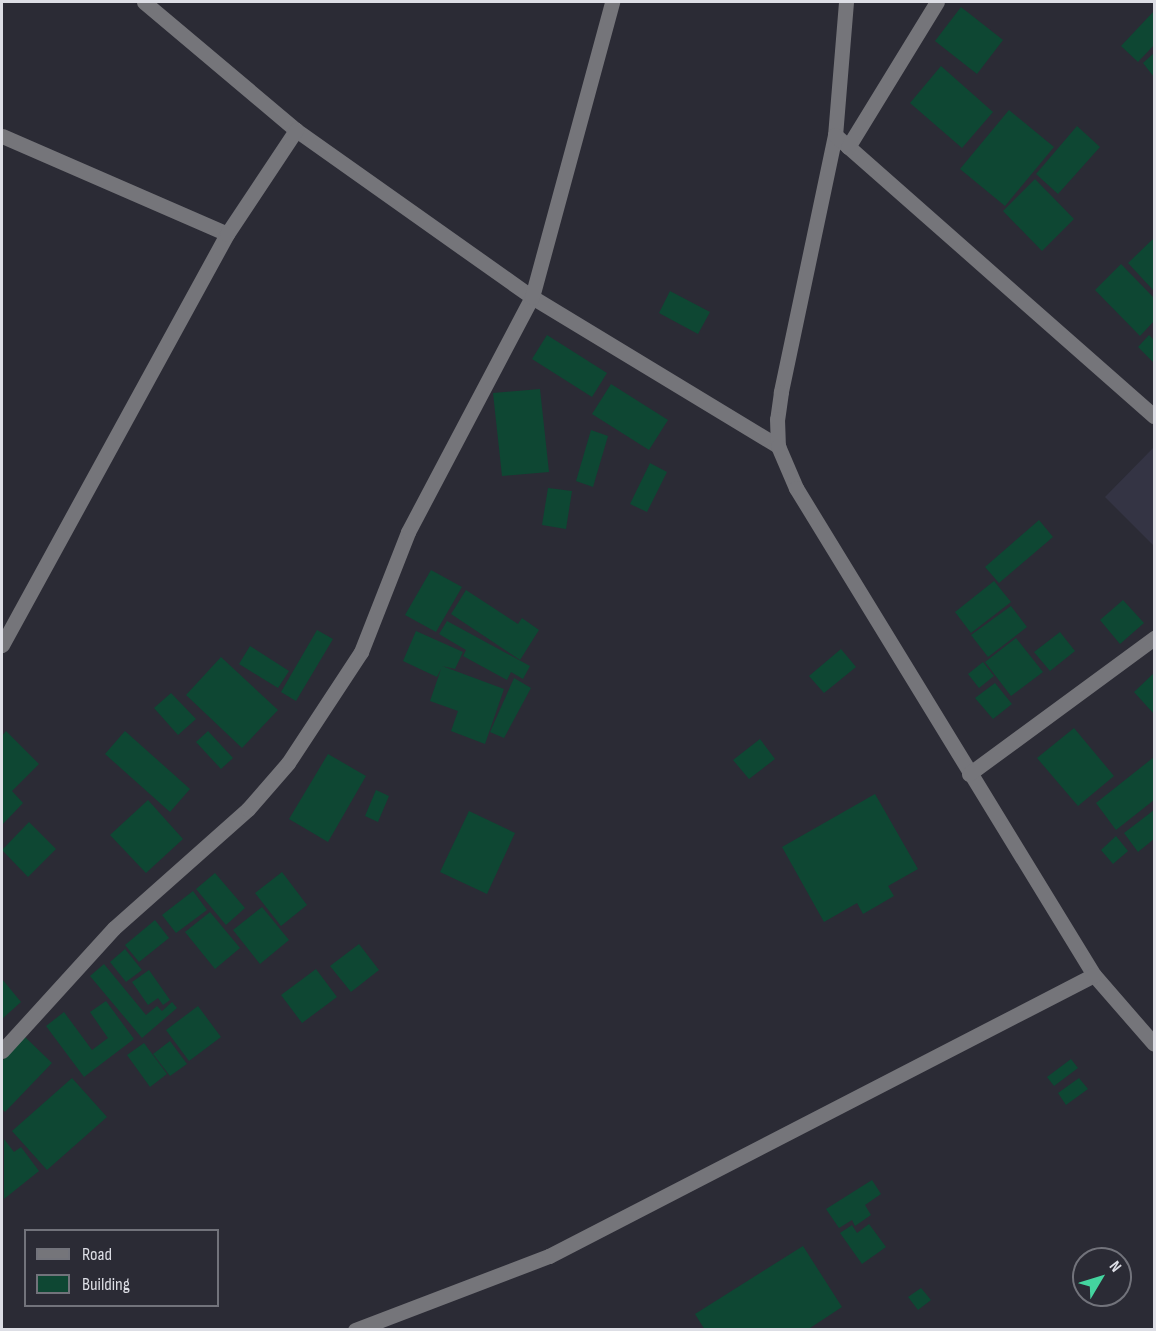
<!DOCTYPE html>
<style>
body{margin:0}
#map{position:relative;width:1156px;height:1331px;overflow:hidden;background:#2b2b35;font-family:"Sofia Sans Condensed",sans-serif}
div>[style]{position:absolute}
.built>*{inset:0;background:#343444}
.building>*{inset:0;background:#0e4733}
.minor>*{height:15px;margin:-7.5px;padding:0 7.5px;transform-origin:7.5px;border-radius:7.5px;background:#75757a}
span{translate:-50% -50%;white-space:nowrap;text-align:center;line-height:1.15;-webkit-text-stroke:5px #2b2b35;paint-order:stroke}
.frame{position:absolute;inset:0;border:3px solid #dddee5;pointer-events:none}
.legend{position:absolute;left:24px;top:1229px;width:195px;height:78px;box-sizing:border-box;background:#2b2b35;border:2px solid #72737b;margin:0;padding:8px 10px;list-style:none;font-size:18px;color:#dddee5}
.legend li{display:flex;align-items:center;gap:12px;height:30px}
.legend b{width:30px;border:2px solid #72737b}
.north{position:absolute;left:1072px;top:1247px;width:60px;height:60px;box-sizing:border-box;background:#2b2b35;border:2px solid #72737b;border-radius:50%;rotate:52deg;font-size:16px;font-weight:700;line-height:24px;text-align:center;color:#dddee5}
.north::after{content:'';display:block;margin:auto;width:21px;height:27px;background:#44d49f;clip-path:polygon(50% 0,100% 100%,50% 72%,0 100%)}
</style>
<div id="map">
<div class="built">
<div style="clip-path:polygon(1154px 447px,1154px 546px,1105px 497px)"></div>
</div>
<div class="building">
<div style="clip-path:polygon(961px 7px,1003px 40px,977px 74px,935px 41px)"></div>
<div style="clip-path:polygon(1154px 11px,1154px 45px,1138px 62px,1121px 46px)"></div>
<div style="clip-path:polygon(1154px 53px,1154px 77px,1143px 63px)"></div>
<div style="clip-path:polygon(941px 66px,993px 112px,962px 148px,910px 103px)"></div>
<div style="clip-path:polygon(1009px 110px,1054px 147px,1005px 206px,960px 169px)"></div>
<div style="clip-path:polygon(1077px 126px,1100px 147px,1058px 194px,1036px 174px)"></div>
<div style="clip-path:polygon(1035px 179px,1074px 219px,1042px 251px,1003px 211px)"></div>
<div style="clip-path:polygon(1154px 238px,1154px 291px,1128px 263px)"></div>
<div style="clip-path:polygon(1121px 264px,1154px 298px,1154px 321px,1140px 336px,1095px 290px)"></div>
<div style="clip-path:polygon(670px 291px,710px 312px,698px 334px,659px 313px)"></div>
<div style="clip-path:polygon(547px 335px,607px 373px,592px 397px,532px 359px)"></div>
<div style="clip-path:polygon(1149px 335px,1154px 340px,1154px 363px,1138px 347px)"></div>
<div style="clip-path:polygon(611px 384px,668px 420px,649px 450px,592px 414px)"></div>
<div style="clip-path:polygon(540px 389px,549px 472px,502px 476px,493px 393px)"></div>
<div style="clip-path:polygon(591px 430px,608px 436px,593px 487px,576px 481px)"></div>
<div style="clip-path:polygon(650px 463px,667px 472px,647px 512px,630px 504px)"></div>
<div style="clip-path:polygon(548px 488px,572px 491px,566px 529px,542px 525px)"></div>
<div style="clip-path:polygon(1039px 520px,1053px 537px,999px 583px,985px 567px)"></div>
<div style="clip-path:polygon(431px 570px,462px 587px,436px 632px,405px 615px)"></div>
<div style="clip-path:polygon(994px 581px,1011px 602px,971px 633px,955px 612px)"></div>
<div style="clip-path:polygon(466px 590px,518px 624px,522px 618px,539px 630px,520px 660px,451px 614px)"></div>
<div style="clip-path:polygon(1123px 600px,1144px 623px,1120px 644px,1100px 620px)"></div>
<div style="clip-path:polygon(1011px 606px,1027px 627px,988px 657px,971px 635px)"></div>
<div style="clip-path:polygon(447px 621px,530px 666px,523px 679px,511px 672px,507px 680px,463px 656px,466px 650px,439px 634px)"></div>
<div style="clip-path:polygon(317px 630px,333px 639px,296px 701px,281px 692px)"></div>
<div style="clip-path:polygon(416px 631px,463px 652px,455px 669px,442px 666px,504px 689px,485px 744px,451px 731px,458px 711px,430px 701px,441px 669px,437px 677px,403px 661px)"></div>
<div style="clip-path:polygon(1060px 632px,1075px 651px,1050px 671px,1034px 652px)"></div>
<div style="clip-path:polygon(1016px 638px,1043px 672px,1011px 696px,985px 662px)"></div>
<div style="clip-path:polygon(250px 646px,289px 671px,278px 688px,239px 664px)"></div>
<div style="clip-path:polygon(841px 649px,856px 667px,824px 693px,809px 676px)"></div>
<div style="clip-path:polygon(221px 657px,278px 710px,242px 748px,186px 695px)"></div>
<div style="clip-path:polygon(983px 662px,994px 676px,979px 688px,968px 674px)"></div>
<div style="clip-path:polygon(1154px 673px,1154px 714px,1134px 692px)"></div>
<div style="clip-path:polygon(514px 678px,531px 688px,504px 738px,490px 732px)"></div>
<div style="clip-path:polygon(995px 683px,1012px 704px,993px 719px,975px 698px)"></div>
<div style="clip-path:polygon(171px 693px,196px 719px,178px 735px,154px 708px)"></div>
<div style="clip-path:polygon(1074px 728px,1114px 776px,1078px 806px,1037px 758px)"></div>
<div style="clip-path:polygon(6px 731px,39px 764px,12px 791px,23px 803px,2px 825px,2px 736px)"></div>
<div style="clip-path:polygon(125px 731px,190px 789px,170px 812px,105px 754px)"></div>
<div style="clip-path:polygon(208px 731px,233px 758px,221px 769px,196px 742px)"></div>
<div style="clip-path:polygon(760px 739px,775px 759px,749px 779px,733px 760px)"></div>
<div style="clip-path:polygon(328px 754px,366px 776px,328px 842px,289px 819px)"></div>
<div style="clip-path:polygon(1154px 757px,1154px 800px,1116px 830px,1096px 803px)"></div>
<div style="clip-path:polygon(376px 790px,389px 796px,378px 822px,365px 816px)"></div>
<div style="clip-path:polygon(875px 794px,918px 869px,888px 886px,894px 896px,863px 914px,857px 903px,824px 922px,782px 847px)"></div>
<div style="clip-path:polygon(148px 800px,183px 839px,146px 873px,110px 835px)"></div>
<div style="clip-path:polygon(1154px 810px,1154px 839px,1138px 852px,1124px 833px)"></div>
<div style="clip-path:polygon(469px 811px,515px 833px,487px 894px,440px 872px)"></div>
<div style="clip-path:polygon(29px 822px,56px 849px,28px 877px,2px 850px)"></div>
<div style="clip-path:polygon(1116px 836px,1128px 851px,1113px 864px,1101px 850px)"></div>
<div style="clip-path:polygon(282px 872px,307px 905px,281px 926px,255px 893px)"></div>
<div style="clip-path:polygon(215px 873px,245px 908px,226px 925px,196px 889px)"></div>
<div style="clip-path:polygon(193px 891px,207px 910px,176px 933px,162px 915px)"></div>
<div style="clip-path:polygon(262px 907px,289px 940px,260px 964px,233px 930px)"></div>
<div style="clip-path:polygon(210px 912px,240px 948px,215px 969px,185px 932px)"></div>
<div style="clip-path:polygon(155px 920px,169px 938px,139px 962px,125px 945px)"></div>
<div style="clip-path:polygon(359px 944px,379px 970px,351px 992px,330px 966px)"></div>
<div style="clip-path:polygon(125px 949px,142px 970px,126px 982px,110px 962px)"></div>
<div style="clip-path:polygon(104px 964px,146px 1015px,157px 1006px,162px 1011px,172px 1002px,177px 1008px,142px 1038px,90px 976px)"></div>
<div style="clip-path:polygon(316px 969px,337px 997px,302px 1023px,281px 995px)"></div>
<div style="clip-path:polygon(149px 970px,170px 1000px,163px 1005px,158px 998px,148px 1005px,132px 982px)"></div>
<div style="clip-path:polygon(2px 979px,21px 1002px,2px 1019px)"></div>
<div style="clip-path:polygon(106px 1001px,134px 1039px,84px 1077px,46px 1026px,64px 1012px,92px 1050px,108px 1038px,90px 1012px)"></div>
<div style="clip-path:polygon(198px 1006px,221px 1037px,189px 1061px,166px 1030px)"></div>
<div style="clip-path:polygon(25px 1037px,52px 1063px,5px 1112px,2px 1109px,2px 1061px)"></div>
<div style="clip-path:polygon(170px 1041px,187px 1064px,170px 1076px,153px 1054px)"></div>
<div style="clip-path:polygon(144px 1043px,167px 1074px,150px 1087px,127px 1055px)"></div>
<div style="clip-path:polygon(1071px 1059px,1078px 1068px,1054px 1086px,1047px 1077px)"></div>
<div style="clip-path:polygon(72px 1078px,107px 1117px,47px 1170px,12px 1131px)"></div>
<div style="clip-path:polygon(1079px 1078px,1088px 1089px,1066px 1105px,1058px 1093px)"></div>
<div style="clip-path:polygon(4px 1139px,14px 1152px,21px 1147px,39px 1171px,4px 1199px)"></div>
<div style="clip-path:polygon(872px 1180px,881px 1194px,865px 1205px,871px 1215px,855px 1226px,852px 1220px,839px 1228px,826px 1209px)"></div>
<div style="clip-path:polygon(869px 1224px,886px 1247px,862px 1264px,840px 1233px,852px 1225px,857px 1233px)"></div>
<div style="clip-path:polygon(803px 1246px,842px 1307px,807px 1330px,705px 1330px,695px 1314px)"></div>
<div style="clip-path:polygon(921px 1288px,931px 1300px,918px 1310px,908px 1297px)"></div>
</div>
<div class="minor">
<div style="left:144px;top:2px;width:199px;rotate:40.1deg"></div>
<div style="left:296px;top:130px;width:289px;rotate:35.3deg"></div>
<div style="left:532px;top:297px;width:288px;rotate:31.2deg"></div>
<div style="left:846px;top:2px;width:133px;rotate:94.7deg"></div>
<div style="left:835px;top:135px;width:263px;rotate:101.9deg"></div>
<div style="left:781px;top:392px;width:27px;rotate:98deg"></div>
<div style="left:777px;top:419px;width:27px;rotate:88deg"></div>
<div style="left:778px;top:446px;width:46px;rotate:66.8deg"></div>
<div style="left:796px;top:488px;width:571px;rotate:58.54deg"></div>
<div style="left:1094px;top:975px;width:91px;rotate:49deg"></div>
<div style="left:835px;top:135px;width:425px;rotate:41.4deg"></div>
<div style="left:2px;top:136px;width:245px;rotate:23.5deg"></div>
<div style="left:848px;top:147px;width:170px;rotate:-58.5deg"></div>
<div style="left:2px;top:645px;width:469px;rotate:-61.3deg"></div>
<div style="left:227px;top:234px;width:125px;rotate:-56.4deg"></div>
<div style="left:969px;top:774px;width:230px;rotate:-36.3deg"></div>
<div style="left:2px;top:1051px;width:166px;rotate:-47.7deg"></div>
<div style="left:114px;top:928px;width:179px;rotate:-41.6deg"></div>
<div style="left:248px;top:809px;width:61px;rotate:-49deg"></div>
<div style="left:288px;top:763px;width:133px;rotate:-56.7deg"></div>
<div style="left:361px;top:652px;width:129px;rotate:-68.6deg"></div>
<div style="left:408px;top:532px;width:266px;rotate:-62.2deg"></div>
<div style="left:532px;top:297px;width:306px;rotate:-74.8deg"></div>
<div style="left:355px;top:1330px;width:208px;rotate:-20.9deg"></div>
<div style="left:549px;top:1256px;width:613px;rotate:-27.28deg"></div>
</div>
<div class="frame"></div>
<ul class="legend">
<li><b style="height:8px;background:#75757a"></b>Road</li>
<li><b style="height:16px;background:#0e4733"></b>Building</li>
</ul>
<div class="north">N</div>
</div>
